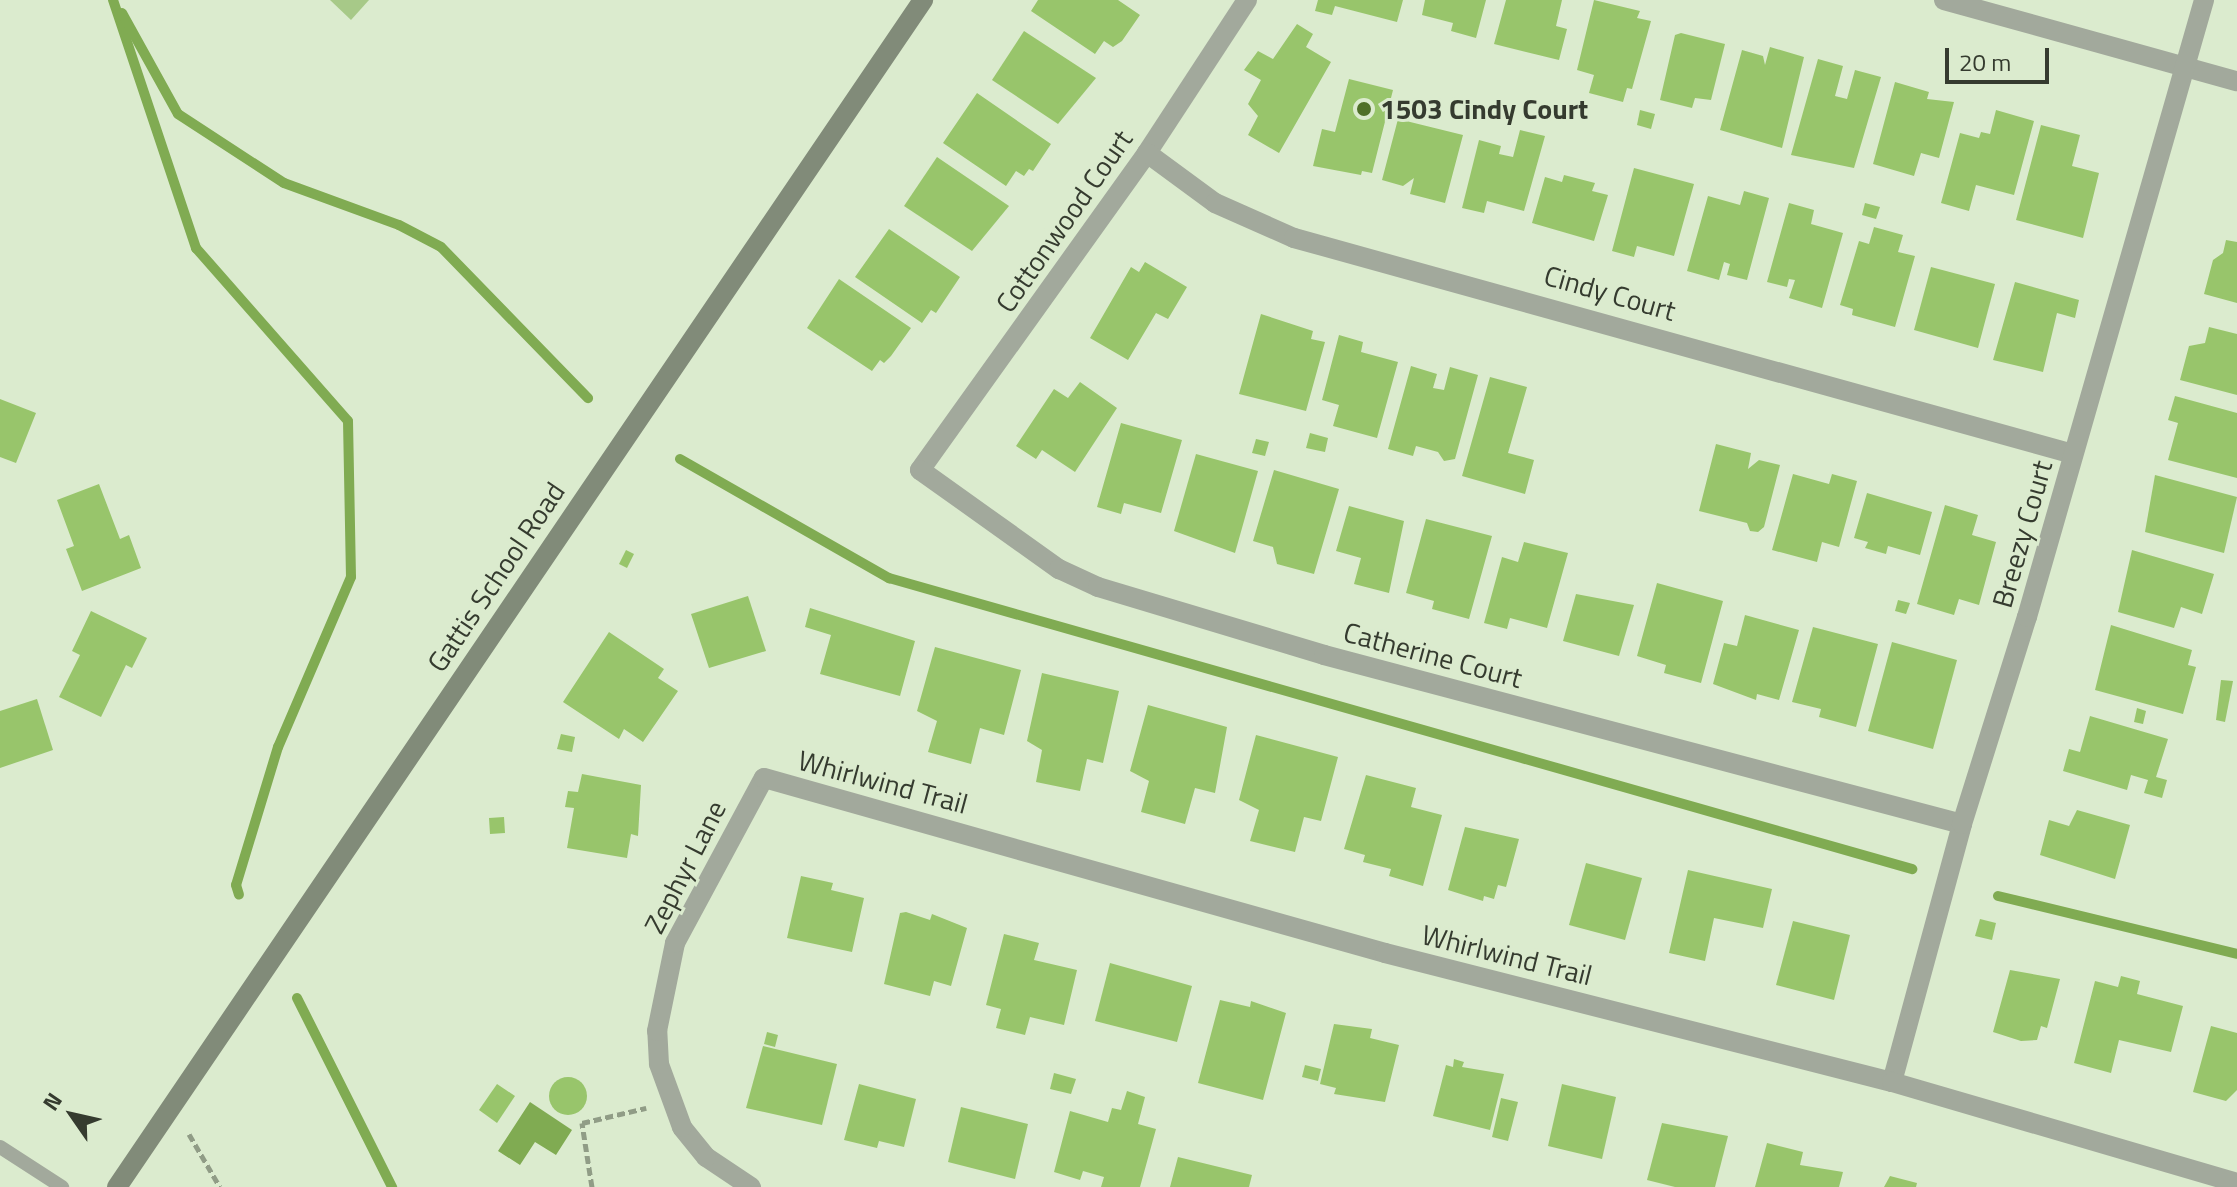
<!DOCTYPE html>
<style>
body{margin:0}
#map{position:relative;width:2237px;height:1187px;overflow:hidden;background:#dbebce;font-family:"Titillium Web",sans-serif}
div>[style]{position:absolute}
.green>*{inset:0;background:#a7c988}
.water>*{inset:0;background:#80ab52}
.stream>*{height:10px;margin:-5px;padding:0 5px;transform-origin:5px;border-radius:5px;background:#80ab52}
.building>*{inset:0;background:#98c56b}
.round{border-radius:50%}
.path>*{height:5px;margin-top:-2.5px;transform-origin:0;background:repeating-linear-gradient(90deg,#909c86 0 8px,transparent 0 12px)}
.service>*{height:14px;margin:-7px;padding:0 7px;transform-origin:7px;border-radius:7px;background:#a2a99c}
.minor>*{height:20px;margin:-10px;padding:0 10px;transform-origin:10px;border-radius:10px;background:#a2a99c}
.secondary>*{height:20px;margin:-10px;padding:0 10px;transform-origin:10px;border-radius:10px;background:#818b79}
.dots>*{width:22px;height:22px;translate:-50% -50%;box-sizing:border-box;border:4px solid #dbebce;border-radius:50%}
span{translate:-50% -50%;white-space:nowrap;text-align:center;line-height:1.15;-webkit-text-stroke:6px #dbebce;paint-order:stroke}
.poi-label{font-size:28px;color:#353b2f;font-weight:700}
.left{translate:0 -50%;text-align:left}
.street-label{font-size:28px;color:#353b2f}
.north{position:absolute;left:32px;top:1075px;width:80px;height:80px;-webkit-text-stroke:6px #dbebce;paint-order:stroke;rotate:304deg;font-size:22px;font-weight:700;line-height:32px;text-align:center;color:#353b2f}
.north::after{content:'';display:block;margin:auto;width:28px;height:36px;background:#353b2f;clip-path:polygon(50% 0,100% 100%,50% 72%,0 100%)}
.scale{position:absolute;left:1945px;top:48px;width:104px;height:36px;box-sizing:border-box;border:4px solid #353b2f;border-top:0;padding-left:10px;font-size:24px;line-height:28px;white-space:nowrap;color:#353b2f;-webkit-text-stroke:6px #dbebce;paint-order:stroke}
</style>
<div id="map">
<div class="green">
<div style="clip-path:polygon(330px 0,369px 0,351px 20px)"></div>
</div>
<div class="water">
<div style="clip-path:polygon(530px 1102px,572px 1130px,556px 1155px,535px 1142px,520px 1165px,498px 1151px)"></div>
</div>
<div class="stream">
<div style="left:113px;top:0;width:262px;rotate:71.5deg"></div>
<div style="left:196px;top:248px;width:230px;rotate:48.7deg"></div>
<div style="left:348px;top:421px;width:156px;rotate:88.9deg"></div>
<div style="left:351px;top:577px;width:185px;rotate:113.2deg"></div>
<div style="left:278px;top:747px;width:144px;rotate:106.9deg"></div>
<div style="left:236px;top:885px;width:10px;rotate:73deg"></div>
<div style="left:122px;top:13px;width:115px;rotate:61deg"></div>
<div style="left:178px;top:114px;width:126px;rotate:33.1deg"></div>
<div style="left:284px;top:183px;width:122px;rotate:20.1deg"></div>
<div style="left:399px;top:225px;width:47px;rotate:27.6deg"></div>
<div style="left:441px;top:247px;width:211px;rotate:45.8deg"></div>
<div style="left:680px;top:459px;width:241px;rotate:29.7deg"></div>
<div style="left:889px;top:578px;width:1064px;rotate:15.88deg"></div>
<div style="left:1998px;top:896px;width:246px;rotate:13.6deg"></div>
<div style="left:297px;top:998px;width:212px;rotate:63.3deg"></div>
</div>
<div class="building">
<div style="clip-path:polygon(1038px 0,1118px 0,1140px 15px,1122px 41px,1113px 47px,1104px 41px,1095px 54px,1031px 11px)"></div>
<div style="clip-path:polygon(1318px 0,1403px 0,1397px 22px,1335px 6px,1332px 15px,1315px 11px)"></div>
<div style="clip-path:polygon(1425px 0,1486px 0,1476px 38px,1451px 31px,1453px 23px,1422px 15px)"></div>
<div style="clip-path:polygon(1506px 0,1562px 0,1556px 26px,1567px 29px,1559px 60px,1494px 44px)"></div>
<div style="clip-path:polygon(1594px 0,1640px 11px,1637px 18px,1651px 21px,1632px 89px,1627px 88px,1623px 102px,1589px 93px,1594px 75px,1577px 70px)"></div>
<div style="clip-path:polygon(1297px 24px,1313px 34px,1306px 47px,1331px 62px,1279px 153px,1248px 135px,1258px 116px,1248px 104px,1261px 80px,1244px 70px,1258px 51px,1273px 59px)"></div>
<div style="clip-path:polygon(1024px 31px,1096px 78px,1058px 124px,992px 80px)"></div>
<div style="clip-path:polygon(1681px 33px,1725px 44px,1711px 100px,1695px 98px,1692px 108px,1660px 100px,1675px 35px)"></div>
<div style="clip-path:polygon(1770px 47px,1804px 57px,1782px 148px,1720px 130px,1742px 50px,1763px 56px,1765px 65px)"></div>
<div style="clip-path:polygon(1818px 59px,1843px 66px,1835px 96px,1847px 99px,1855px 70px,1881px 77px,1854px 168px,1791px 155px)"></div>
<div style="clip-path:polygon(1349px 79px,1393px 90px,1372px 173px,1362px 171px,1361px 175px,1313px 166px,1322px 129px,1335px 132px)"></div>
<div style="clip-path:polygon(1895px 82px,1929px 92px,1927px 99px,1954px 102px,1939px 158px,1921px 153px,1914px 176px,1873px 164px)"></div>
<div style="clip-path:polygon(977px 93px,1051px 144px,1033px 171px,1029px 169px,1024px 176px,1016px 171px,1006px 186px,943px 143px)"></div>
<div style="clip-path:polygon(1640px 110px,1655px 114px,1651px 129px,1637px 125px)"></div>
<div style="clip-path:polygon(1996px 110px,2034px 121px,2014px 195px,1976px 185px,1969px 211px,1941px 203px,1960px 133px,1979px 138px,1981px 132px,1990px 134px)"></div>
<div style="clip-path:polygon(1398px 119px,1463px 135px,1445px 203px,1410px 194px,1414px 178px,1403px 186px,1382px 180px)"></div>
<div style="clip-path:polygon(2041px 125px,2080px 135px,2072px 166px,2099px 173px,2083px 238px,2016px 220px)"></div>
<div style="clip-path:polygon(1520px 130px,1545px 136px,1524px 211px,1487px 201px,1484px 213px,1462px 208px,1479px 140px,1501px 146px,1499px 154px,1513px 157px)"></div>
<div style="clip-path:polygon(937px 157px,1009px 206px,972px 251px,904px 206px)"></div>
<div style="clip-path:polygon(1634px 168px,1694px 184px,1674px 256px,1637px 246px,1634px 257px,1612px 251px)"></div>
<div style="clip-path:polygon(1564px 175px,1595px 183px,1592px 191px,1608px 195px,1594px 241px,1532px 223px,1545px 177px,1562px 182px)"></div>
<div style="clip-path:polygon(1744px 191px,1769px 198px,1747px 280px,1727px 275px,1730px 264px,1724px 262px,1719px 280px,1687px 271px,1708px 196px,1740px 205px)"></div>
<div style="clip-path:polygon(1789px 203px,1814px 210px,1811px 224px,1843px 233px,1822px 308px,1789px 298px,1795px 280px,1789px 279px,1787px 287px,1767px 282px)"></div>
<div style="clip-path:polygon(1865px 203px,1880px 207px,1876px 219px,1862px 215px)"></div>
<div style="clip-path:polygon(1874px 227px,1903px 235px,1898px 252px,1915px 256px,1895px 327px,1852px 315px,1853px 309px,1840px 305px,1859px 241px,1869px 244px)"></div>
<div style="clip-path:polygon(889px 229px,960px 277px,936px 313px,931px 310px,922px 323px,855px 277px)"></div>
<div style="clip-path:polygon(2226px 240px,2237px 242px,2237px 303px,2204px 294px,2213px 260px,2223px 253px)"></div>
<div style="clip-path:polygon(1145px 262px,1187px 287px,1168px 319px,1156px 313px,1128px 360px,1090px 338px,1131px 267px,1139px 272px)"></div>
<div style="clip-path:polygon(1931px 267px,1995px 284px,1978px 348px,1914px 330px)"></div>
<div style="clip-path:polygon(839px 279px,911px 328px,891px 356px,884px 363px,880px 360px,872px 371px,807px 328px)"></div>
<div style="clip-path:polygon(2015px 282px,2079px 300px,2075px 318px,2057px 313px,2043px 372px,1993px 360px)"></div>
<div style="clip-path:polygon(1261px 314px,1313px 331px,1311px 339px,1325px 342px,1306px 411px,1239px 394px)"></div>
<div style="clip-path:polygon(2209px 327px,2237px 334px,2237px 395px,2180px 380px,2189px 346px,2205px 343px)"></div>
<div style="clip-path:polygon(1339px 335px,1363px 342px,1361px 352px,1398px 362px,1377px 438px,1333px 426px,1339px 405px,1322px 400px)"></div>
<div style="clip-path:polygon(1411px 366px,1437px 374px,1433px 388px,1444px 390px,1450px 367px,1478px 375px,1455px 459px,1444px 461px,1438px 452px,1416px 446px,1413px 456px,1388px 449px)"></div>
<div style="clip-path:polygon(1490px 377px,1527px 387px,1508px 453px,1534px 460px,1525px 494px,1462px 476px)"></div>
<div style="clip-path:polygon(1080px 382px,1117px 408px,1075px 472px,1042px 450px,1036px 459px,1016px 446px,1054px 389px,1068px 398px)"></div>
<div style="clip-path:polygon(2175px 396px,2237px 413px,2237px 478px,2168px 460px,2178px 423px,2168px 420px)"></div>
<div style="clip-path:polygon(0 399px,36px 413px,16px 463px,0 457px)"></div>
<div style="clip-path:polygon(1121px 423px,1182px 440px,1161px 513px,1124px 503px,1121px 514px,1097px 507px)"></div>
<div style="clip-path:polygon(1310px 433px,1328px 438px,1325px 452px,1306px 448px)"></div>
<div style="clip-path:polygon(1256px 439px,1269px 442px,1265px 456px,1252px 453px)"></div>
<div style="clip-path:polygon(1716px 444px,1751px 453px,1748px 469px,1759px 460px,1780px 465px,1764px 527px,1758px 532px,1750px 531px,1747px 523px,1699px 511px)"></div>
<div style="clip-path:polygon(1196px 454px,1258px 471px,1235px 553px,1174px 531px)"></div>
<div style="clip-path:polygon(1274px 470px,1339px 489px,1314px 574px,1277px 564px,1273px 547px,1253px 541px)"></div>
<div style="clip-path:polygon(1793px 474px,1829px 484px,1832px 474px,1857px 481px,1839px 547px,1822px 542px,1817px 562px,1772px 550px)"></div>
<div style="clip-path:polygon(2155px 475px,2237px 497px,2224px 553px,2145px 532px)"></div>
<div style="clip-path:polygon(99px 484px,120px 539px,129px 535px,141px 568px,82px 591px,66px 549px,74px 546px,57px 500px)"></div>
<div style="clip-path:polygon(1867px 493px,1932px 512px,1920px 555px,1888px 546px,1886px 554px,1865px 548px,1868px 542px,1854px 538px)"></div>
<div style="clip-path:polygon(1945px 505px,1978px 515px,1972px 535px,1996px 542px,1979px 605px,1959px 599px,1954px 615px,1917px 604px)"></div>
<div style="clip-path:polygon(1349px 506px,1404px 521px,1389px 593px,1354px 584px,1361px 558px,1336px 551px)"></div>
<div style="clip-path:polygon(1426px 519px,1492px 536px,1469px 619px,1432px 609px,1434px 601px,1406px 593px)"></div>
<div style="clip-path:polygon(1524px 542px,1568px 553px,1547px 628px,1510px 618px,1507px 629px,1484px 623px,1502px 557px,1518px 562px)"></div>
<div style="clip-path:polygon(626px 550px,634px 554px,627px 568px,619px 564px)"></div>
<div style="clip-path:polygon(2132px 550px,2214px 574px,2202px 614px,2181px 607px,2174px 628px,2118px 612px)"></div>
<div style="clip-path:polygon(1657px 583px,1723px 601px,1701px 683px,1664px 673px,1666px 665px,1637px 656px)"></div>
<div style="clip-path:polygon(1576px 594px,1634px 605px,1619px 656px,1563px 641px)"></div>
<div style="clip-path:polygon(748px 596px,766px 651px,709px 668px,691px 614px)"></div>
<div style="clip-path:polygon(1898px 600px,1910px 603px,1906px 614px,1895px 611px)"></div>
<div style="clip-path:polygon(810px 608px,915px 641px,900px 696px,820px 674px,831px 635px,805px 627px)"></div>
<div style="clip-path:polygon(91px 611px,147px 638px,132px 668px,126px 665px,101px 717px,59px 697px,80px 655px,72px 651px)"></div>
<div style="clip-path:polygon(1745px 615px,1799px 630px,1779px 700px,1757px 694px,1756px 700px,1713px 684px,1724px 643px,1737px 646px)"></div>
<div style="clip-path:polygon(2111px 625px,2192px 650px,2188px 665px,2196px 667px,2183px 714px,2095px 690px)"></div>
<div style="clip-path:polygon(1813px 627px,1878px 644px,1856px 727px,1819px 717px,1821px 709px,1792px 702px)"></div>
<div style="clip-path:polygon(609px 632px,664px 669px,658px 678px,678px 691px,643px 742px,624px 729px,619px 739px,563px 702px)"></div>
<div style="clip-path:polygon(1892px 642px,1957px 660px,1933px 749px,1868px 731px)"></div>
<div style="clip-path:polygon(935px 647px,1021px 670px,1004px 735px,980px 728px,971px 764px,928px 752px,937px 721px,917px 711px)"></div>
<div style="clip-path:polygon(1042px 673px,1119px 691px,1103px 763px,1087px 759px,1080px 791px,1036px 782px,1042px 750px,1027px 741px)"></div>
<div style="clip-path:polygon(2221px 680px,2233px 681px,2225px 722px,2216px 720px)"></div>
<div style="clip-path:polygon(37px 699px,53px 750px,0 768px,0 711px)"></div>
<div style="clip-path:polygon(1148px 705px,1227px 727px,1215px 793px,1195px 788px,1185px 824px,1141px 812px,1149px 781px,1130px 771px)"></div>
<div style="clip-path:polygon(2137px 708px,2146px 711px,2143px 724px,2134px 722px)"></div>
<div style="clip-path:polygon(2090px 716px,2168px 739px,2156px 777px,2167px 780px,2162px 798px,2144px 793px,2148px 780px,2131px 775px,2127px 790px,2063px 771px,2069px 749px,2080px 752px)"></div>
<div style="clip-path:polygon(561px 734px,575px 737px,572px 752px,557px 749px)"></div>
<div style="clip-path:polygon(1256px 735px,1338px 757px,1321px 821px,1304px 817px,1295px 852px,1250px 841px,1259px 810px,1239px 800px)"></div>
<div style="clip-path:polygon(582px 774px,641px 785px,638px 836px,631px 834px,627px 858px,567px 848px,574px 808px,565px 807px,568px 791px,578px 792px)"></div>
<div style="clip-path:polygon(1366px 775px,1416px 788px,1411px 807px,1442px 815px,1423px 886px,1389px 876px,1391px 869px,1363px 862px,1365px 855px,1344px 849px)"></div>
<div style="clip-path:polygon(2077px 810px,2130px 825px,2115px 879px,2040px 855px,2049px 820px,2069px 826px)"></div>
<div style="clip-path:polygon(504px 817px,505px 833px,490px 834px,489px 818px)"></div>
<div style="clip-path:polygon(1465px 827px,1519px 839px,1506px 887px,1498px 885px,1494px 899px,1484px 896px,1483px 901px,1448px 890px)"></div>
<div style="clip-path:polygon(1586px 863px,1642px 878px,1625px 940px,1569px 925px)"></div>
<div style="clip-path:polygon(1688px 870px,1772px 889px,1763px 928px,1714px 918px,1705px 961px,1669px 953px)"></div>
<div style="clip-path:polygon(801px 876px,833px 883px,831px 890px,864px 898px,852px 952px,787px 938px)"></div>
<div style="clip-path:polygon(906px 912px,930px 920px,932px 914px,967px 928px,951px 986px,934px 981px,930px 996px,884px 984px,900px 913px)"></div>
<div style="clip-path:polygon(1980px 919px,1996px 923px,1992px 940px,1975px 936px)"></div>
<div style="clip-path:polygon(1793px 921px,1850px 935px,1834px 1000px,1776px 985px)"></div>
<div style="clip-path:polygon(1004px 934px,1039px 943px,1034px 960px,1077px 970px,1064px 1025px,1030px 1017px,1025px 1035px,996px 1028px,1001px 1009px,986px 1005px)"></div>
<div style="clip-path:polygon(1110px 963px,1192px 986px,1177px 1042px,1095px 1021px)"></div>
<div style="clip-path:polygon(2010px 970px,2060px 979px,2047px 1028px,2041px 1026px,2037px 1040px,2021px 1041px,1993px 1032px)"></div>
<div style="clip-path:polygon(2121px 976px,2140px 981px,2137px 994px,2183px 1006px,2171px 1052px,2119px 1040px,2111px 1073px,2074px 1063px,2095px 981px,2118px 987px)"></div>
<div style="clip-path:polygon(1220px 1000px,1250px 1007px,1251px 1001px,1286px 1013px,1263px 1100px,1198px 1083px)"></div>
<div style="clip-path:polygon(1334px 1024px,1372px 1029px,1370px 1038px,1399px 1045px,1385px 1102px,1334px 1094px,1336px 1088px,1320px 1084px)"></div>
<div style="clip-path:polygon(2211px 1026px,2237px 1033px,2237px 1090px,2226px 1101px,2193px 1092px)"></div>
<div style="clip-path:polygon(767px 1032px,778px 1035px,775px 1047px,764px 1044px)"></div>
<div style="clip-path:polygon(763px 1046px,837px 1064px,822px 1125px,746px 1108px)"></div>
<div style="clip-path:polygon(1454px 1059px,1464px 1062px,1462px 1067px,1504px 1074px,1490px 1130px,1433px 1116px,1446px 1065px,1453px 1067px)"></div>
<div style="clip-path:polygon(1305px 1065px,1321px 1069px,1318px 1081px,1302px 1077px)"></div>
<div style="clip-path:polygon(1054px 1073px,1076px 1079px,1071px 1094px,1050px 1089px)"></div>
<div class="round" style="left:549px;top:1077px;width:38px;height:38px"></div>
<div style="clip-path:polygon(497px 1084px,515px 1096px,497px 1123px,479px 1110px)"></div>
<div style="clip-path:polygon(859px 1084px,916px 1099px,904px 1147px,879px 1141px,877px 1148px,844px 1140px)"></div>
<div style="clip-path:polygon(1562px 1084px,1616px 1097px,1602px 1159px,1548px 1146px)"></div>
<div style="clip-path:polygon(1127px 1091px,1145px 1097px,1138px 1124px,1156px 1129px,1140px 1187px,1101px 1187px,1104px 1177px,1083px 1171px,1080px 1180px,1054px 1172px,1070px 1111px,1108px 1122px,1112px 1108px,1121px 1110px)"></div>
<div style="clip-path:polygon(1501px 1098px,1518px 1102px,1508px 1141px,1492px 1137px)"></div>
<div style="clip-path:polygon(961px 1107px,1028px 1124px,1015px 1179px,948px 1162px)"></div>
<div style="clip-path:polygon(1662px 1123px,1728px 1136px,1715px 1187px,1675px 1187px,1647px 1180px)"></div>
<div style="clip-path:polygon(1767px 1143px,1803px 1152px,1800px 1165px,1843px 1172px,1839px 1187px,1755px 1187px)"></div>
<div style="clip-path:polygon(1178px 1157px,1252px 1175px,1249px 1187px,1170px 1187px)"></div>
<div style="clip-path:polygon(1890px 1176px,1917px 1183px,1916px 1187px,1884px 1187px)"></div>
</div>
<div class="path">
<div style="left:189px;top:1134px;width:61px;rotate:59.7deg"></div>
<div style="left:592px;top:1187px;width:65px;rotate:-98.9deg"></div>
<div style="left:582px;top:1123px;width:66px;rotate:-13.2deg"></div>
</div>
<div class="service">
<div style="left:0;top:1147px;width:74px;rotate:32.8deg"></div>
</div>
<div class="minor">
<div style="left:1247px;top:0;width:183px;rotate:123.2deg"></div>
<div style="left:1147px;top:153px;width:390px;rotate:125.6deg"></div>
<div style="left:920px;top:470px;width:171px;rotate:35.5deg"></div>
<div style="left:1059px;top:569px;width:43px;rotate:24.8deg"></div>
<div style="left:1098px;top:587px;width:236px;rotate:16.7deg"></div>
<div style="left:1324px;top:655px;width:660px;rotate:14.84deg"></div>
<div style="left:1944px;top:0;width:304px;rotate:15.5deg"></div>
<div style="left:1147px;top:153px;width:84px;rotate:36.3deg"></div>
<div style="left:1215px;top:203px;width:86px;rotate:23.9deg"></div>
<div style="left:1294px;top:238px;width:808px;rotate:15.5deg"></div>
<div style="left:1892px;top:1082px;width:267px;rotate:-74.8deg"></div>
<div style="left:1962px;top:824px;width:217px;rotate:-72.6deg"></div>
<div style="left:2027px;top:617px;width:642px;rotate:-73.99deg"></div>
<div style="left:751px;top:1187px;width:54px;rotate:-146.3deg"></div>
<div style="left:706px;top:1157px;width:38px;rotate:-129deg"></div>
<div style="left:682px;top:1127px;width:67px;rotate:-110.1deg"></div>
<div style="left:659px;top:1064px;width:33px;rotate:-93deg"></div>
<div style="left:657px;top:1031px;width:90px;rotate:-78.4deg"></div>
<div style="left:675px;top:943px;width:187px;rotate:-61.7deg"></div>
<div style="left:764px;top:778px;width:645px;rotate:15.74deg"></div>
<div style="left:1385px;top:953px;width:523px;rotate:14.28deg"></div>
<div style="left:1892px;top:1082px;width:359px;rotate:16.3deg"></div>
</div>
<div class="secondary">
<div style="left:117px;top:1187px;width:1435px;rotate:-55.82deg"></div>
</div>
<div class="dots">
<div style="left:1364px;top:109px;background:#4f7028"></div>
</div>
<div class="poi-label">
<span class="left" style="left:1380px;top:109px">1503 Cindy Court</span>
</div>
<div class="street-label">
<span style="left:1064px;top:221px;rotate:-55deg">Cottonwood Court</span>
<span style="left:1610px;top:293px;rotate:16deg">Cindy Court</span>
<span style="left:2022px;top:534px;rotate:-74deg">Breezy Court</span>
<span style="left:496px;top:577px;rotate:-56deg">Gattis School Road</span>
<span style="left:1433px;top:655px;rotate:15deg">Catherine Court</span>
<span style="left:883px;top:782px;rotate:15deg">Whirlwind Trail</span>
<span style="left:685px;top:867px;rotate:-63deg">Zephyr Lane</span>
<span style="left:1507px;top:955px;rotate:14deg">Whirlwind Trail</span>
</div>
<div class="north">N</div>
<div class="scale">20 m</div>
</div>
